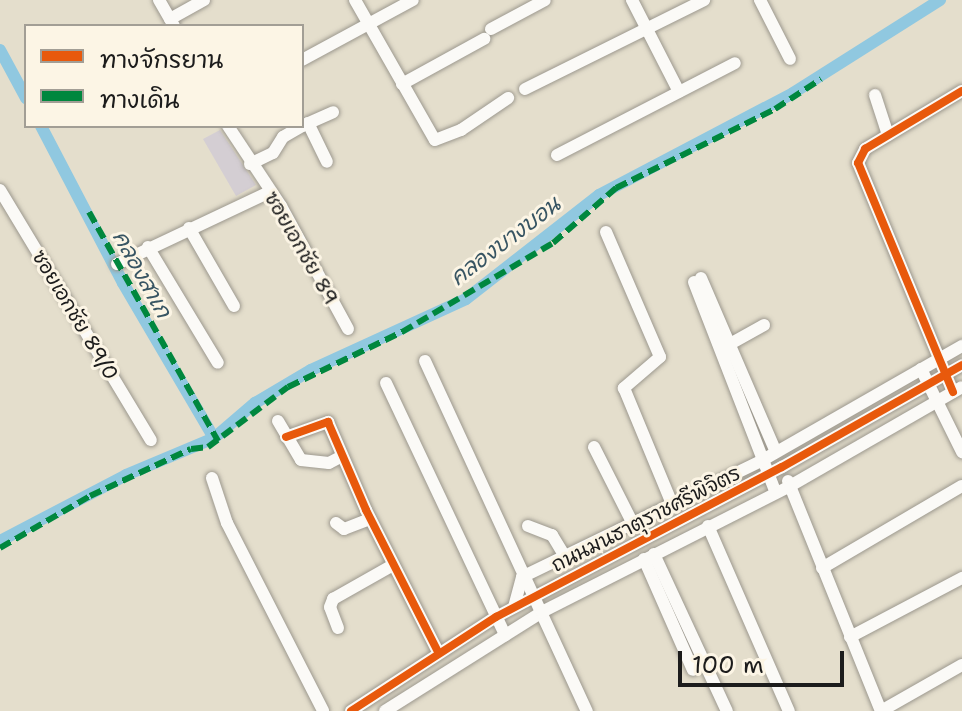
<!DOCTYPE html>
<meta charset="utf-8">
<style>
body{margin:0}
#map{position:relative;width:962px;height:711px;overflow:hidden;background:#e4decc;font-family:"Shantell Sans","Playpen Sans Thai",sans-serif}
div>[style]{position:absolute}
.canal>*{height:12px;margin:-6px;padding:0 6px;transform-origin:6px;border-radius:6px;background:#90c8e0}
.building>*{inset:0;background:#d4ced3}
.roads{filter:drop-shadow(0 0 2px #9c988e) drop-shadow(0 0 2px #9c988e)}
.minor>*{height:12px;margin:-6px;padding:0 6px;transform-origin:6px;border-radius:6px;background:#fbfaf7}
.quiet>*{height:6px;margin-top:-3px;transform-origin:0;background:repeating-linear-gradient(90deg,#00873e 0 12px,transparent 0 18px)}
.cycleway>*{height:8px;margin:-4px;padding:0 4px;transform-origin:4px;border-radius:4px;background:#e8590c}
span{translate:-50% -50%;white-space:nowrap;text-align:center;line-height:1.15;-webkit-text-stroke:6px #fcf5e5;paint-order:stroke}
.street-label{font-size:20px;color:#1c1c1c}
.water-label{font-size:22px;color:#385563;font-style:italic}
.legend{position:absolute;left:24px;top:24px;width:280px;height:104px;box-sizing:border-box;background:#fcf5e5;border:2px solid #a29e95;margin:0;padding:10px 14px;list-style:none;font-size:24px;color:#1c1c1c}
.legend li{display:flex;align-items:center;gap:16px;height:40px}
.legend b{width:40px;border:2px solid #a29e95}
.scale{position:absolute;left:678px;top:651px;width:166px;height:36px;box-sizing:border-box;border:4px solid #1c1c1c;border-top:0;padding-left:10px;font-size:24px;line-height:28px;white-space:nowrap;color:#1c1c1c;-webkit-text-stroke:6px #fcf5e5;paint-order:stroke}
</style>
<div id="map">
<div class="canal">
<div style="left:0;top:50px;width:55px;rotate:61.6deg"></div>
<div style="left:41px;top:126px;width:177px;rotate:62.4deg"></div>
<div style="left:123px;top:283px;width:180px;rotate:59.6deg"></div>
<div style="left:0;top:541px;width:142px;rotate:-27.6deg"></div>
<div style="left:126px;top:475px;width:95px;rotate:-22.8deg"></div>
<div style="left:214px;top:438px;width:54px;rotate:-40.5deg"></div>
<div style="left:255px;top:403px;width:65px;rotate:-30.5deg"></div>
<div style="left:311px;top:370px;width:170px;rotate:-24.6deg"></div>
<div style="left:466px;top:299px;width:169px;rotate:-38deg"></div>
<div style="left:599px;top:195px;width:219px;rotate:-27.7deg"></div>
<div style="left:793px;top:93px;width:174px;rotate:-32.3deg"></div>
</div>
<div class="building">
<div style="clip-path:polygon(220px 130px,256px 185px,236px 196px,203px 139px)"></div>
</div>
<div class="roads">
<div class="minor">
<div style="left:159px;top:0;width:30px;rotate:60deg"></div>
<div style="left:355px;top:0;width:161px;rotate:60.3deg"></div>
<div style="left:435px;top:140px;width:28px;rotate:-21deg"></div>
<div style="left:461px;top:130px;width:57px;rotate:-34.2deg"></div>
<div style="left:632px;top:0;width:103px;rotate:62.9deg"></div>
<div style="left:760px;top:0;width:66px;rotate:63deg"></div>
<div style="left:170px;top:19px;width:39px;rotate:-29deg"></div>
<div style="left:491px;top:29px;width:61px;rotate:-28.2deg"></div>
<div style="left:302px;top:60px;width:126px;rotate:-28.4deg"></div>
<div style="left:402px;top:84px;width:94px;rotate:-28.8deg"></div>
<div style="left:525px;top:89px;width:200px;rotate:-26.4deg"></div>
<div style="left:875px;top:95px;width:42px;rotate:72deg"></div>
<div style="left:308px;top:123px;width:43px;rotate:64deg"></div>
<div style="left:228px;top:126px;width:96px;rotate:56.5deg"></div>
<div style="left:281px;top:206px;width:140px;rotate:61.4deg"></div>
<div style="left:302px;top:126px;width:34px;rotate:-24deg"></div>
<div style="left:557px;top:155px;width:200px;rotate:-27.3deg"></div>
<div style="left:250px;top:164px;width:25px;rotate:-26deg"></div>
<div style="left:273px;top:153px;width:19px;rotate:-58deg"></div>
<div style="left:283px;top:137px;width:22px;rotate:-30deg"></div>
<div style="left:0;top:190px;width:292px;rotate:58.9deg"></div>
<div style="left:189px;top:228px;width:90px;rotate:60deg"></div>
<div style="left:606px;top:232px;width:136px;rotate:66.6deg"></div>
<div style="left:660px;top:357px;width:48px;rotate:139.3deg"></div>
<div style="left:624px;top:388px;width:126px;rotate:67.5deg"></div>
<div style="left:148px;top:247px;width:135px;rotate:58.9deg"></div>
<div style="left:117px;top:264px;width:168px;rotate:-25.3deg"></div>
<div style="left:701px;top:278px;width:189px;rotate:66.7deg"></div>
<div style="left:694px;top:282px;width:226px;rotate:68.8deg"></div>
<div style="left:730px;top:344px;width:39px;rotate:-29deg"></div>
<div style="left:425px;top:361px;width:386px;rotate:65.2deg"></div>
<div style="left:921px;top:369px;width:93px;rotate:63.7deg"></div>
<div style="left:386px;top:383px;width:279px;rotate:64.7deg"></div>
<div style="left:953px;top:392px;width:248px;rotate:-112.5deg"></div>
<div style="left:858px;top:163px;width:16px;rotate:-63deg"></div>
<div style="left:865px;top:149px;width:113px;rotate:-30.9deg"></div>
<div style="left:278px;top:421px;width:45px;rotate:59.5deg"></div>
<div style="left:301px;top:460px;width:28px;rotate:6deg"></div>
<div style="left:329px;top:463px;width:15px;rotate:-28deg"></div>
<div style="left:286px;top:437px;width:45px;rotate:-19.7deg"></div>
<div style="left:328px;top:422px;width:96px;rotate:66.6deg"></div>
<div style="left:366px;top:510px;width:159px;rotate:63.1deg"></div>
<div style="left:594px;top:447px;width:84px;rotate:63.1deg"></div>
<div style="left:212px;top:478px;width:47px;rotate:71.6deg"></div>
<div style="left:227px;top:523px;width:211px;rotate:62.9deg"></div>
<div style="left:788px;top:481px;width:248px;rotate:68deg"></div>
<div style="left:336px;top:523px;width:10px;rotate:37deg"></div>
<div style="left:344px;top:529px;width:28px;rotate:-21deg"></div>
<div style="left:528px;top:526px;width:26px;rotate:21deg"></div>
<div style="left:552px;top:535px;width:23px;rotate:59deg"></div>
<div style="left:708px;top:526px;width:202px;rotate:66.4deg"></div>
<div style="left:654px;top:554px;width:173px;rotate:65.1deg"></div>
<div style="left:644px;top:559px;width:121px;rotate:66.2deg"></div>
<div style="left:822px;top:568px;width:162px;rotate:-30.4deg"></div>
<div style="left:514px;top:607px;width:31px;rotate:-75deg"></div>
<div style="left:522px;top:577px;width:266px;rotate:-25.9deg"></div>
<div style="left:761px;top:461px;width:232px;rotate:-29.8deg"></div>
<div style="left:338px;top:628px;width:22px;rotate:-111deg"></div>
<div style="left:330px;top:607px;width:9px;rotate:-69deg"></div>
<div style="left:333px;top:599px;width:69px;rotate:-29.5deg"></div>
<div style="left:850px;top:637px;width:127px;rotate:-27.8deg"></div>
<div style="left:351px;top:711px;width:173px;rotate:-33deg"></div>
<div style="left:496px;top:617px;width:323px;rotate:-27.7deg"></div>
<div style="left:782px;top:467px;width:207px;rotate:-29.5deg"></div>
<div style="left:385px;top:711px;width:186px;rotate:-32.2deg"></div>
<div style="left:542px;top:612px;width:278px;rotate:-26.9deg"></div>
<div style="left:790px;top:486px;width:198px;rotate:-29.9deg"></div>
<div style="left:881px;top:711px;width:93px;rotate:-29.6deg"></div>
</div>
</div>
<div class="quiet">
<div style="left:89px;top:212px;width:263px;rotate:60.6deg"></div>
<div style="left:0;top:548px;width:104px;rotate:-30deg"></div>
<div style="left:90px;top:496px;width:111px;rotate:-25deg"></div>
<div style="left:191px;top:449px;width:17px;rotate:-7deg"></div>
<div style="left:208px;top:447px;width:100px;rotate:-36.9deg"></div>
<div style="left:288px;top:387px;width:127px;rotate:-25.8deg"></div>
<div style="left:402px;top:332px;width:175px;rotate:-30.5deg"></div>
<div style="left:553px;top:243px;width:84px;rotate:-41.1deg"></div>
<div style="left:616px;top:188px;width:178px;rotate:-26.4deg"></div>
<div style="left:775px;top:109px;width:55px;rotate:-33.1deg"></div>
</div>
<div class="cycleway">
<div style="left:953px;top:392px;width:248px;rotate:-112.5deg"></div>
<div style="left:858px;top:163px;width:16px;rotate:-63deg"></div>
<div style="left:865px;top:149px;width:113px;rotate:-30.9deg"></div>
<div style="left:286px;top:437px;width:45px;rotate:-19.7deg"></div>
<div style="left:328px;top:422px;width:96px;rotate:66.6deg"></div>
<div style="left:366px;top:510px;width:159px;rotate:63.1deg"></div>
<div style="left:351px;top:711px;width:173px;rotate:-33deg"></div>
<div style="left:496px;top:617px;width:323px;rotate:-27.7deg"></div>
<div style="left:782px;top:467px;width:207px;rotate:-29.5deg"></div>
</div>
<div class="street-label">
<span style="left:301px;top:248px;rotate:60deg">ซอยเอกชัย 89</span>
<span style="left:75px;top:315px;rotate:59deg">ซอยเอกชัย 89/0</span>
<span style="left:646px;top:519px;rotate:-27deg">ถนนมนธาตุราชศรีพิจิตร</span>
</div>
<div class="water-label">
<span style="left:505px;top:241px;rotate:-37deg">คลองบางบอน</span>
<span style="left:142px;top:274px;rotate:61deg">คลองสาเก</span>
</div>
<ul class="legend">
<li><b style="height:10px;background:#e8590c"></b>ทางจักรยาน</li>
<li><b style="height:10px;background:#00873e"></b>ทางเดิน</li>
</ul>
<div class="scale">100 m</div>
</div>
